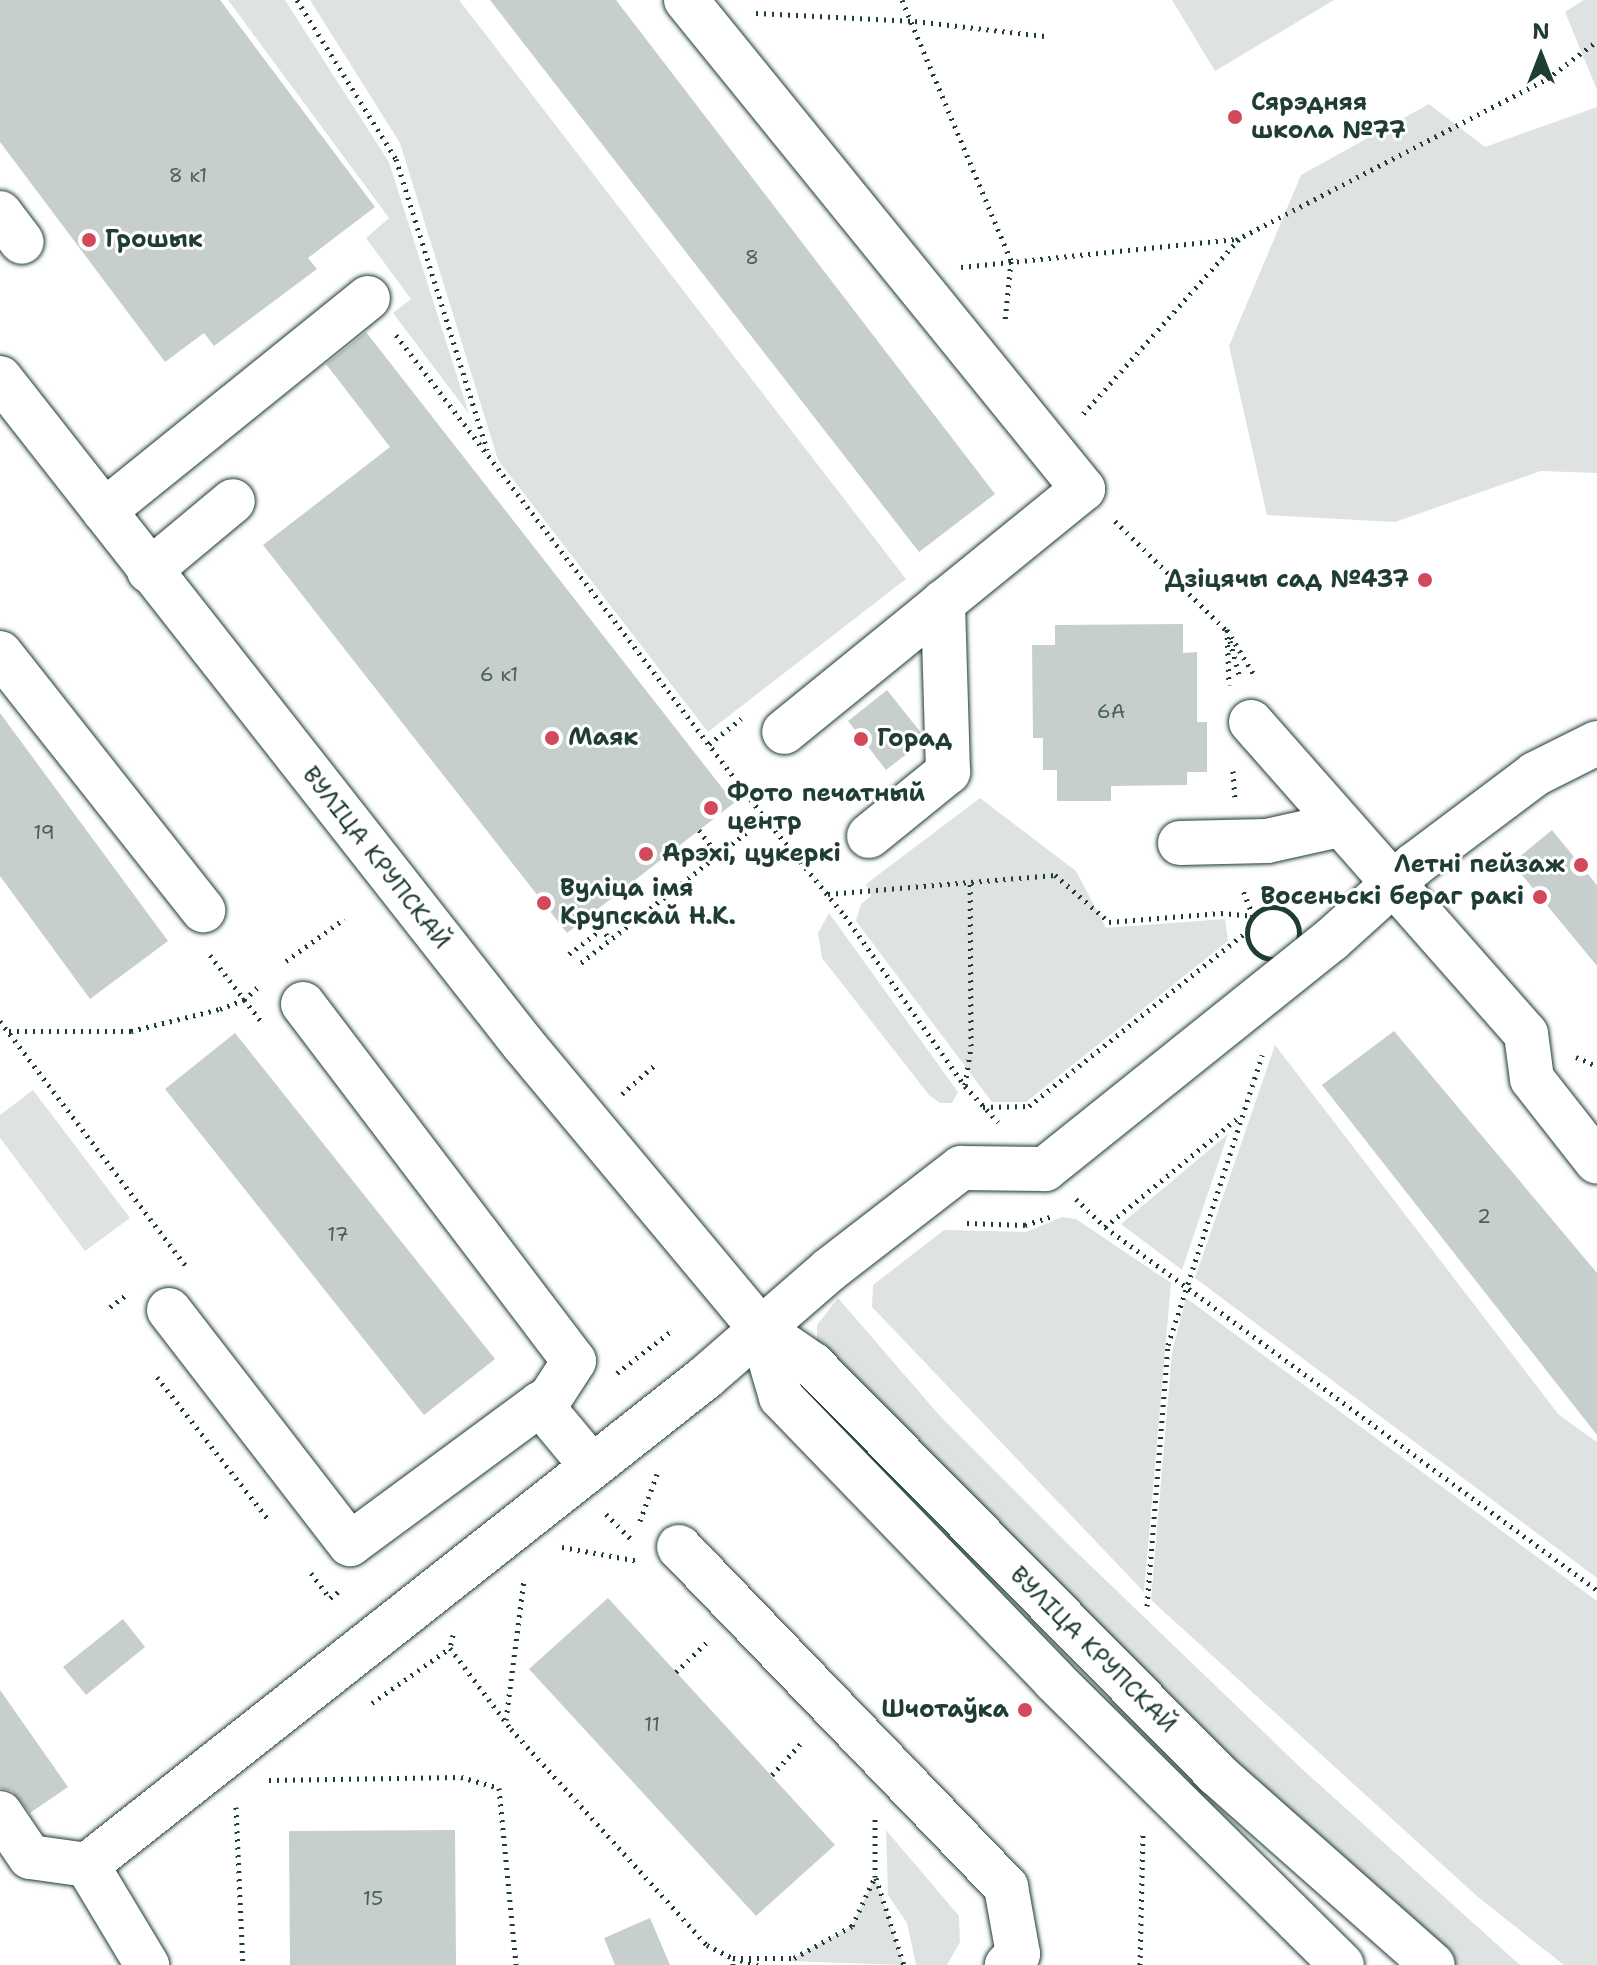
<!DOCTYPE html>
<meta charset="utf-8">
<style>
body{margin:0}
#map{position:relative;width:1597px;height:1965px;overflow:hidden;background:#fff;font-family:"Shantell Sans",sans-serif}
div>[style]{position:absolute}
.green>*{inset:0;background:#dee3e2}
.building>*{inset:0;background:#c7cfcc}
.path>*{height:5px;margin-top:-2.5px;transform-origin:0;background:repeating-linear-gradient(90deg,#1f3d34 0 2px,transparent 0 8px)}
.path>.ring{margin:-2.5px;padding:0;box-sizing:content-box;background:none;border:5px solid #1f3d34;border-radius:50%}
.roads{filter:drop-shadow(0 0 2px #1f3d34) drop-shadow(0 0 2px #1f3d34)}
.minor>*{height:44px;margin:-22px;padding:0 22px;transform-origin:22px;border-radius:22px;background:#fff}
.dots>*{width:22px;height:22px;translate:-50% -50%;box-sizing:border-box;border:4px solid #fff;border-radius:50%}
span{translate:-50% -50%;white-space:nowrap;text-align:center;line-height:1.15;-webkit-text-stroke:6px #fff;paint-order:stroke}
.number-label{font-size:20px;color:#49625a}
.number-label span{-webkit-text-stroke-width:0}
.poi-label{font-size:24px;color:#1f3d34;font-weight:700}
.left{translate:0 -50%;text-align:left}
.right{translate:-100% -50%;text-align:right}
.street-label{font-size:24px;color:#1f3d34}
.north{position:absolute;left:1501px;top:16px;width:80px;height:80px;-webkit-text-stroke:6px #fff;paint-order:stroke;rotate:0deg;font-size:22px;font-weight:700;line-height:32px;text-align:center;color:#1f3d34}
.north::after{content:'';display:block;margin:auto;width:28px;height:36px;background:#1f3d34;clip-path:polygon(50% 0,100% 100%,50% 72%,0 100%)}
</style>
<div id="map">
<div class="green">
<div style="clip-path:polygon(228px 0,285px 0,389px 162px,469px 414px,393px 313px,411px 299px,366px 238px,389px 218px)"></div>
<div style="clip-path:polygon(310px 0,459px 0,906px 579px,708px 732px,498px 460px,400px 143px)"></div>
<div style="clip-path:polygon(1172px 0,1334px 0,1215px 71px)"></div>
<div style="clip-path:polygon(1584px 0,1597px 0,1597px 90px,1565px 12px)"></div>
<div style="clip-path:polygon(1429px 104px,1485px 147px,1597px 107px,1597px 473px,1541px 471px,1395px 522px,1267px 515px,1229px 346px,1301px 175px)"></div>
<div style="clip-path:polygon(980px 798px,1076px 871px,1106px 928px,1225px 919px,1228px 941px,1026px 1102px,992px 1102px,856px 921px,861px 904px,871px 896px,866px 884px)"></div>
<div style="clip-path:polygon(829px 913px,958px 1092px,952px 1103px,940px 1103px,929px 1095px,822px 958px,818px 933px)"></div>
<div style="clip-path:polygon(1275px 1045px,1559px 1415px,1597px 1442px,1597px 1578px,1195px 1278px)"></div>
<div style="clip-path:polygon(33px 1090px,130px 1218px,85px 1251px,0 1138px,0 1115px)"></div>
<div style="clip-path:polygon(1228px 1134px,1182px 1270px,1121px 1224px)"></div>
<div style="clip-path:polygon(1062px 1217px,1076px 1219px,1171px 1283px,1144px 1592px,872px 1307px,873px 1285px,944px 1230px,1026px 1232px)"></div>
<div style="clip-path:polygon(838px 1298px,940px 1416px,1066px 1542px,1301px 1768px,1520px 1965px,1455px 1965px,1271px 1799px,817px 1341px,817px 1325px)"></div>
<div style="clip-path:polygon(1186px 1298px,1597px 1601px,1597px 1965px,1564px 1965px,1479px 1898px,1151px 1600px,1172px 1352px)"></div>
<div style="clip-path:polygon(886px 1830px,959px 1916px,960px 1942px,947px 1965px,916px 1965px,907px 1923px,888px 1895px)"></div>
<div style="clip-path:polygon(875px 1877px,904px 1965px,788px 1961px,852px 1926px)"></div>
</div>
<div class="building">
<div style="clip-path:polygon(0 0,220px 0,375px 207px,308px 258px,317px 269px,214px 346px,204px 333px,165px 362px,0 142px)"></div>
<div style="clip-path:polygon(490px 0,616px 0,995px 494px,919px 552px)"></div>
<div style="clip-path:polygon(366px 332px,734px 803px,567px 933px,263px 545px,390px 447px,326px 364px)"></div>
<div style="clip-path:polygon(1183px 624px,1183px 653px,1197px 652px,1197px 722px,1207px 722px,1207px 772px,1187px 772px,1187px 785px,1111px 786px,1111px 801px,1057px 801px,1057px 770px,1043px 770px,1043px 738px,1033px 738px,1032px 645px,1055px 645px,1055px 625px)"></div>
<div style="clip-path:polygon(887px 690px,922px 734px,922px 742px,886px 770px,848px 721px)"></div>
<div style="clip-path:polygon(0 713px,168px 941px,90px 999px,0 876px)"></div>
<div style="clip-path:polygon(1552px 830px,1597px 885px,1597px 966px,1512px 863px)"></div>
<div style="clip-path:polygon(1394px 1031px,1597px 1273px,1597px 1435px,1322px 1085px)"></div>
<div style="clip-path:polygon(235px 1033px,495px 1359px,424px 1415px,165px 1089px)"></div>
<div style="clip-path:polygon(608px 1598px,835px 1845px,756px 1916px,529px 1669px)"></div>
<div style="clip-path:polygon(123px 1619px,145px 1647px,86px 1695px,63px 1667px)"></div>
<div style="clip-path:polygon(0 1690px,68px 1787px,30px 1813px,12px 1791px,0 1788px)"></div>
<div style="clip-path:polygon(455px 1830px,456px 1965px,290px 1965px,289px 1831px)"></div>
<div style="clip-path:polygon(650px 1918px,670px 1965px,615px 1965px,604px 1938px)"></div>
</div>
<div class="path">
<div style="left:297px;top:0;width:187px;rotate:58.1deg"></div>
<div style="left:396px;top:159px;width:305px;rotate:72.6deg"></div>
<div style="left:902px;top:0;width:283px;rotate:67.3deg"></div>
<div style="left:1011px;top:261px;width:60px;rotate:95.7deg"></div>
<div style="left:756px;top:13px;width:159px;rotate:2.9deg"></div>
<div style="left:915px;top:21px;width:131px;rotate:6.6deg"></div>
<div style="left:1236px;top:240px;width:350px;rotate:-27.4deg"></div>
<div style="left:1547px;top:79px;width:63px;rotate:-37.2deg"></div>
<div style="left:961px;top:267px;width:279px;rotate:-5.8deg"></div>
<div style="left:1239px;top:239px;width:236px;rotate:131.7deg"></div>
<div style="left:396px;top:335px;width:608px;rotate:52.62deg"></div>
<div style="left:765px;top:818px;width:238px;rotate:141.8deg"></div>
<div style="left:1115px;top:521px;width:158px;rotate:44.5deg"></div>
<div style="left:1227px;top:629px;width:56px;rotate:88deg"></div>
<div style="left:1227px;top:630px;width:54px;rotate:58.7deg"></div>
<div style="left:1230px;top:641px;width:38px;rotate:75deg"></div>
<div style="left:709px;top:744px;width:41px;rotate:-38deg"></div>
<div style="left:1233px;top:771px;width:26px;rotate:86deg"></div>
<div style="left:765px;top:818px;width:127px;rotate:50.8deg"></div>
<div style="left:845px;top:916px;width:208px;rotate:54.8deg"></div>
<div style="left:965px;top:1086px;width:49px;rotate:47.5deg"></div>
<div style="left:699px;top:830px;width:31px;rotate:53deg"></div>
<div style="left:828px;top:894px;width:228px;rotate:-4.8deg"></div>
<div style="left:1055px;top:875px;width:72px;rotate:41deg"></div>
<div style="left:1109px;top:922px;width:112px;rotate:-4.6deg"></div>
<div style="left:1221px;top:913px;width:32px;rotate:5deg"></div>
<div style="left:1253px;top:916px;width:31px;rotate:-111deg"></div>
<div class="ring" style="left:1247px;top:907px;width:47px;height:47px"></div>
<div style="left:592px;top:914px;width:32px;rotate:55deg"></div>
<div style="left:569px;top:954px;width:41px;rotate:-37.1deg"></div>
<div style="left:210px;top:955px;width:82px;rotate:52.4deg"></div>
<div style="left:286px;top:961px;width:72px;rotate:-35.9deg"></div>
<div style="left:0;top:1021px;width:311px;rotate:52.8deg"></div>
<div style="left:9px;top:1031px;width:122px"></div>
<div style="left:131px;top:1031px;width:92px;rotate:-13.9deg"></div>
<div style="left:220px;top:1009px;width:26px;rotate:-21deg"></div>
<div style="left:244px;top:1000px;width:23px;rotate:-43deg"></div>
<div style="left:1576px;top:1057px;width:23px;rotate:23deg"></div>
<div style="left:965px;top:1085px;width:39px;rotate:-81deg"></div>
<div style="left:971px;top:1046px;width:165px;rotate:-90.3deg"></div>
<div style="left:622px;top:1094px;width:47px;rotate:-41.5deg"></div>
<div style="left:983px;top:1107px;width:46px;rotate:-1.2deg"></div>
<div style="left:1029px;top:1106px;width:278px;rotate:-38.7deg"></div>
<div style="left:1076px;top:1199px;width:40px;rotate:44deg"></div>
<div style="left:1105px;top:1227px;width:611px;rotate:36.42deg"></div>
<div style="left:967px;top:1223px;width:58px;rotate:2deg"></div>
<div style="left:1025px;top:1225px;width:28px;rotate:-18deg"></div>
<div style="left:1105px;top:1227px;width:175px;rotate:-39.4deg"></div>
<div style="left:110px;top:1307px;width:20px;rotate:-37deg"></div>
<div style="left:617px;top:1373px;width:67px;rotate:-37.7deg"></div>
<div style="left:157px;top:1377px;width:179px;rotate:52deg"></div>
<div style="left:606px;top:1514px;width:38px;rotate:45deg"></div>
<div style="left:640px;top:1521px;width:50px;rotate:-70.1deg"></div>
<div style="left:562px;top:1547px;width:78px;rotate:10.3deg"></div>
<div style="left:311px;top:1573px;width:31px;rotate:53deg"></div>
<div style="left:330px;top:1598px;width:15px;rotate:-37deg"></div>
<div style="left:1147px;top:1606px;width:262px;rotate:-85.4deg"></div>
<div style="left:1168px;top:1345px;width:305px;rotate:-72deg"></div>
<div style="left:453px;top:1635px;width:13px;rotate:103deg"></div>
<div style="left:450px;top:1648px;width:101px;rotate:53deg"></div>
<div style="left:511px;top:1729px;width:292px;rotate:47.8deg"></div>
<div style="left:707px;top:1945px;width:29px;rotate:27deg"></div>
<div style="left:733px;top:1958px;width:61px"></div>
<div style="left:794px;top:1958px;width:66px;rotate:-28.9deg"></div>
<div style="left:852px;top:1926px;width:54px;rotate:-64.9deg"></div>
<div style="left:875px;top:1877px;width:61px;rotate:-90deg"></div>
<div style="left:676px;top:1672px;width:45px;rotate:-44.1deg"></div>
<div style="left:372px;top:1703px;width:95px;rotate:-35.2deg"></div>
<div style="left:506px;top:1720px;width:142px;rotate:-82.7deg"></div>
<div style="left:772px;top:1775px;width:47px;rotate:-47.6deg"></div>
<div style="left:269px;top:1780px;width:192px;rotate:-0.9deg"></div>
<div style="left:461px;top:1777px;width:40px;rotate:16deg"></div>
<div style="left:499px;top:1788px;width:178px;rotate:84.5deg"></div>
<div style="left:236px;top:1807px;width:158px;rotate:87.5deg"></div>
<div style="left:876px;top:1878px;width:91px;rotate:72.2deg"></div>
<div style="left:733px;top:1965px;width:7px;rotate:-90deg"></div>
<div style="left:733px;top:1958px;width:26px;rotate:16deg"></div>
<div style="left:1140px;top:1965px;width:131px;rotate:-88.7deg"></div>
</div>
<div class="roads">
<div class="minor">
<div style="left:686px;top:0;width:630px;rotate:50.93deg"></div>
<div style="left:1083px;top:489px;width:385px;rotate:140.9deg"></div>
<div style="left:0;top:213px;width:36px;rotate:53deg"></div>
<div style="left:0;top:378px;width:848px;rotate:51.85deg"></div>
<div style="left:524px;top:1045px;width:370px;rotate:50.2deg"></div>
<div style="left:761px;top:1329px;width:62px;rotate:34.5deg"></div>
<div style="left:812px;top:1364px;width:576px;rotate:45.35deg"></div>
<div style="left:1217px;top:1774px;width:288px;rotate:41.5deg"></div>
<div style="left:104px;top:511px;width:339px;rotate:-38.9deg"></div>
<div style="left:149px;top:571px;width:109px;rotate:-39.8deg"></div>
<div style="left:0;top:653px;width:328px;rotate:51.7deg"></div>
<div style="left:1251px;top:722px;width:416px;rotate:48.6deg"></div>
<div style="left:1526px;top:1034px;width:45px;rotate:82.4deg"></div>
<div style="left:1532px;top:1079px;width:105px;rotate:51.9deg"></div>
<div style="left:869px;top:836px;width:102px;rotate:-39deg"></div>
<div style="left:948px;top:772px;width:170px;rotate:-91.7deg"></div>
<div style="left:1180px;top:843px;width:87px;rotate:-1.3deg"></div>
<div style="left:1267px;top:841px;width:74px;rotate:-12.5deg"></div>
<div style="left:303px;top:1004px;width:448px;rotate:52.8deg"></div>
<div style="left:574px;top:1361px;width:44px;rotate:123deg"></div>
<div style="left:550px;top:1398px;width:12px;rotate:149deg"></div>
<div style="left:540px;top:1404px;width:78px;rotate:50.2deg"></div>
<div style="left:169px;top:1310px;width:296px;rotate:52.3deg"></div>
<div style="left:350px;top:1544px;width:236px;rotate:-36.4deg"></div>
<div style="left:761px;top:1329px;width:71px;rotate:73.6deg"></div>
<div style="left:781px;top:1397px;width:393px;rotate:46deg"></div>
<div style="left:1054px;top:1680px;width:405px;rotate:44.7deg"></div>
<div style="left:679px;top:1547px;width:472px;rotate:46.1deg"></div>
<div style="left:1006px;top:1887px;width:68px;rotate:79.8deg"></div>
<div style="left:1018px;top:1954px;width:16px;rotate:135deg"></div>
<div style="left:0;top:1813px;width:53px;rotate:55.7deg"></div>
<div style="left:30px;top:1857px;width:58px;rotate:8deg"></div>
<div style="left:87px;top:1865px;width:117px;rotate:59deg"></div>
<div style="left:87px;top:1865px;width:788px;rotate:-38.25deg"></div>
<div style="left:706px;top:1377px;width:163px;rotate:-41deg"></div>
<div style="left:829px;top:1270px;width:167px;rotate:-37.7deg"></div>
<div style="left:961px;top:1168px;width:84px;rotate:0.7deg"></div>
<div style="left:1045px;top:1169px;width:366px;rotate:-38.7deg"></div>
<div style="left:1331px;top:940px;width:112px;rotate:-42.1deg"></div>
<div style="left:1414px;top:865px;width:151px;rotate:-36.9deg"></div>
<div style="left:1535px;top:774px;width:69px;rotate:-26.6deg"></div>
</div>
</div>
<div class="dots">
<div style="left:1235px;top:117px;background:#d1495b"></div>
<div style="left:89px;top:240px;background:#d1495b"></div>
<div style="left:1425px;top:580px;background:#d1495b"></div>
<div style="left:552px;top:738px;background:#d1495b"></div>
<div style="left:861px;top:739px;background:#d1495b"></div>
<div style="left:711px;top:808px;background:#d1495b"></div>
<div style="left:646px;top:854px;background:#d1495b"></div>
<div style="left:1581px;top:865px;background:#d1495b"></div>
<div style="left:1540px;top:897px;background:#d1495b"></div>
<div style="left:544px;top:903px;background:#d1495b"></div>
<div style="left:1025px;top:1710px;background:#d1495b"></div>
</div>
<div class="number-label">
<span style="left:188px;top:175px">8 к1</span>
<span style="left:752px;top:257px">8</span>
<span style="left:499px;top:674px">6 к1</span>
<span style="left:1111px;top:711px">6А</span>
<span style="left:44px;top:832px">19</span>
<span style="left:1484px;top:1216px">2</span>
<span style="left:338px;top:1234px">17</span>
<span style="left:652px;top:1724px">11</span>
<span style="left:373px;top:1898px">15</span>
</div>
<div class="poi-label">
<span class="left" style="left:1251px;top:117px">Сярэдняя<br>школа №77</span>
<span class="left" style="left:105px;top:240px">Грошык</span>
<span class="right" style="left:1409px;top:580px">Дзіцячы сад №437</span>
<span class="left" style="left:568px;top:738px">Маяк</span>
<span class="left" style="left:877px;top:739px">Горад</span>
<span class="left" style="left:727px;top:808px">Фото печатный<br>центр</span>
<span class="left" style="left:662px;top:854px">Арэхі, цукеркі</span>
<span class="right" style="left:1565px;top:865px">Летні пейзаж</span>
<span class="left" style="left:560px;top:903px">Вуліца імя<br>Крупскай Н.К.</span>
<span class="right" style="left:1524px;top:897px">Восеньскі бераг ракі</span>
<span class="right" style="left:1009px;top:1710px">Шчотаўка</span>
</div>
<div class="street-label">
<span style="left:376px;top:858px;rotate:52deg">ВУЛІЦА КРУПСКАЙ</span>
<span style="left:1093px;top:1650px;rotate:45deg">ВУЛІЦА КРУПСКАЙ</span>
</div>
<div class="north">N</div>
</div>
